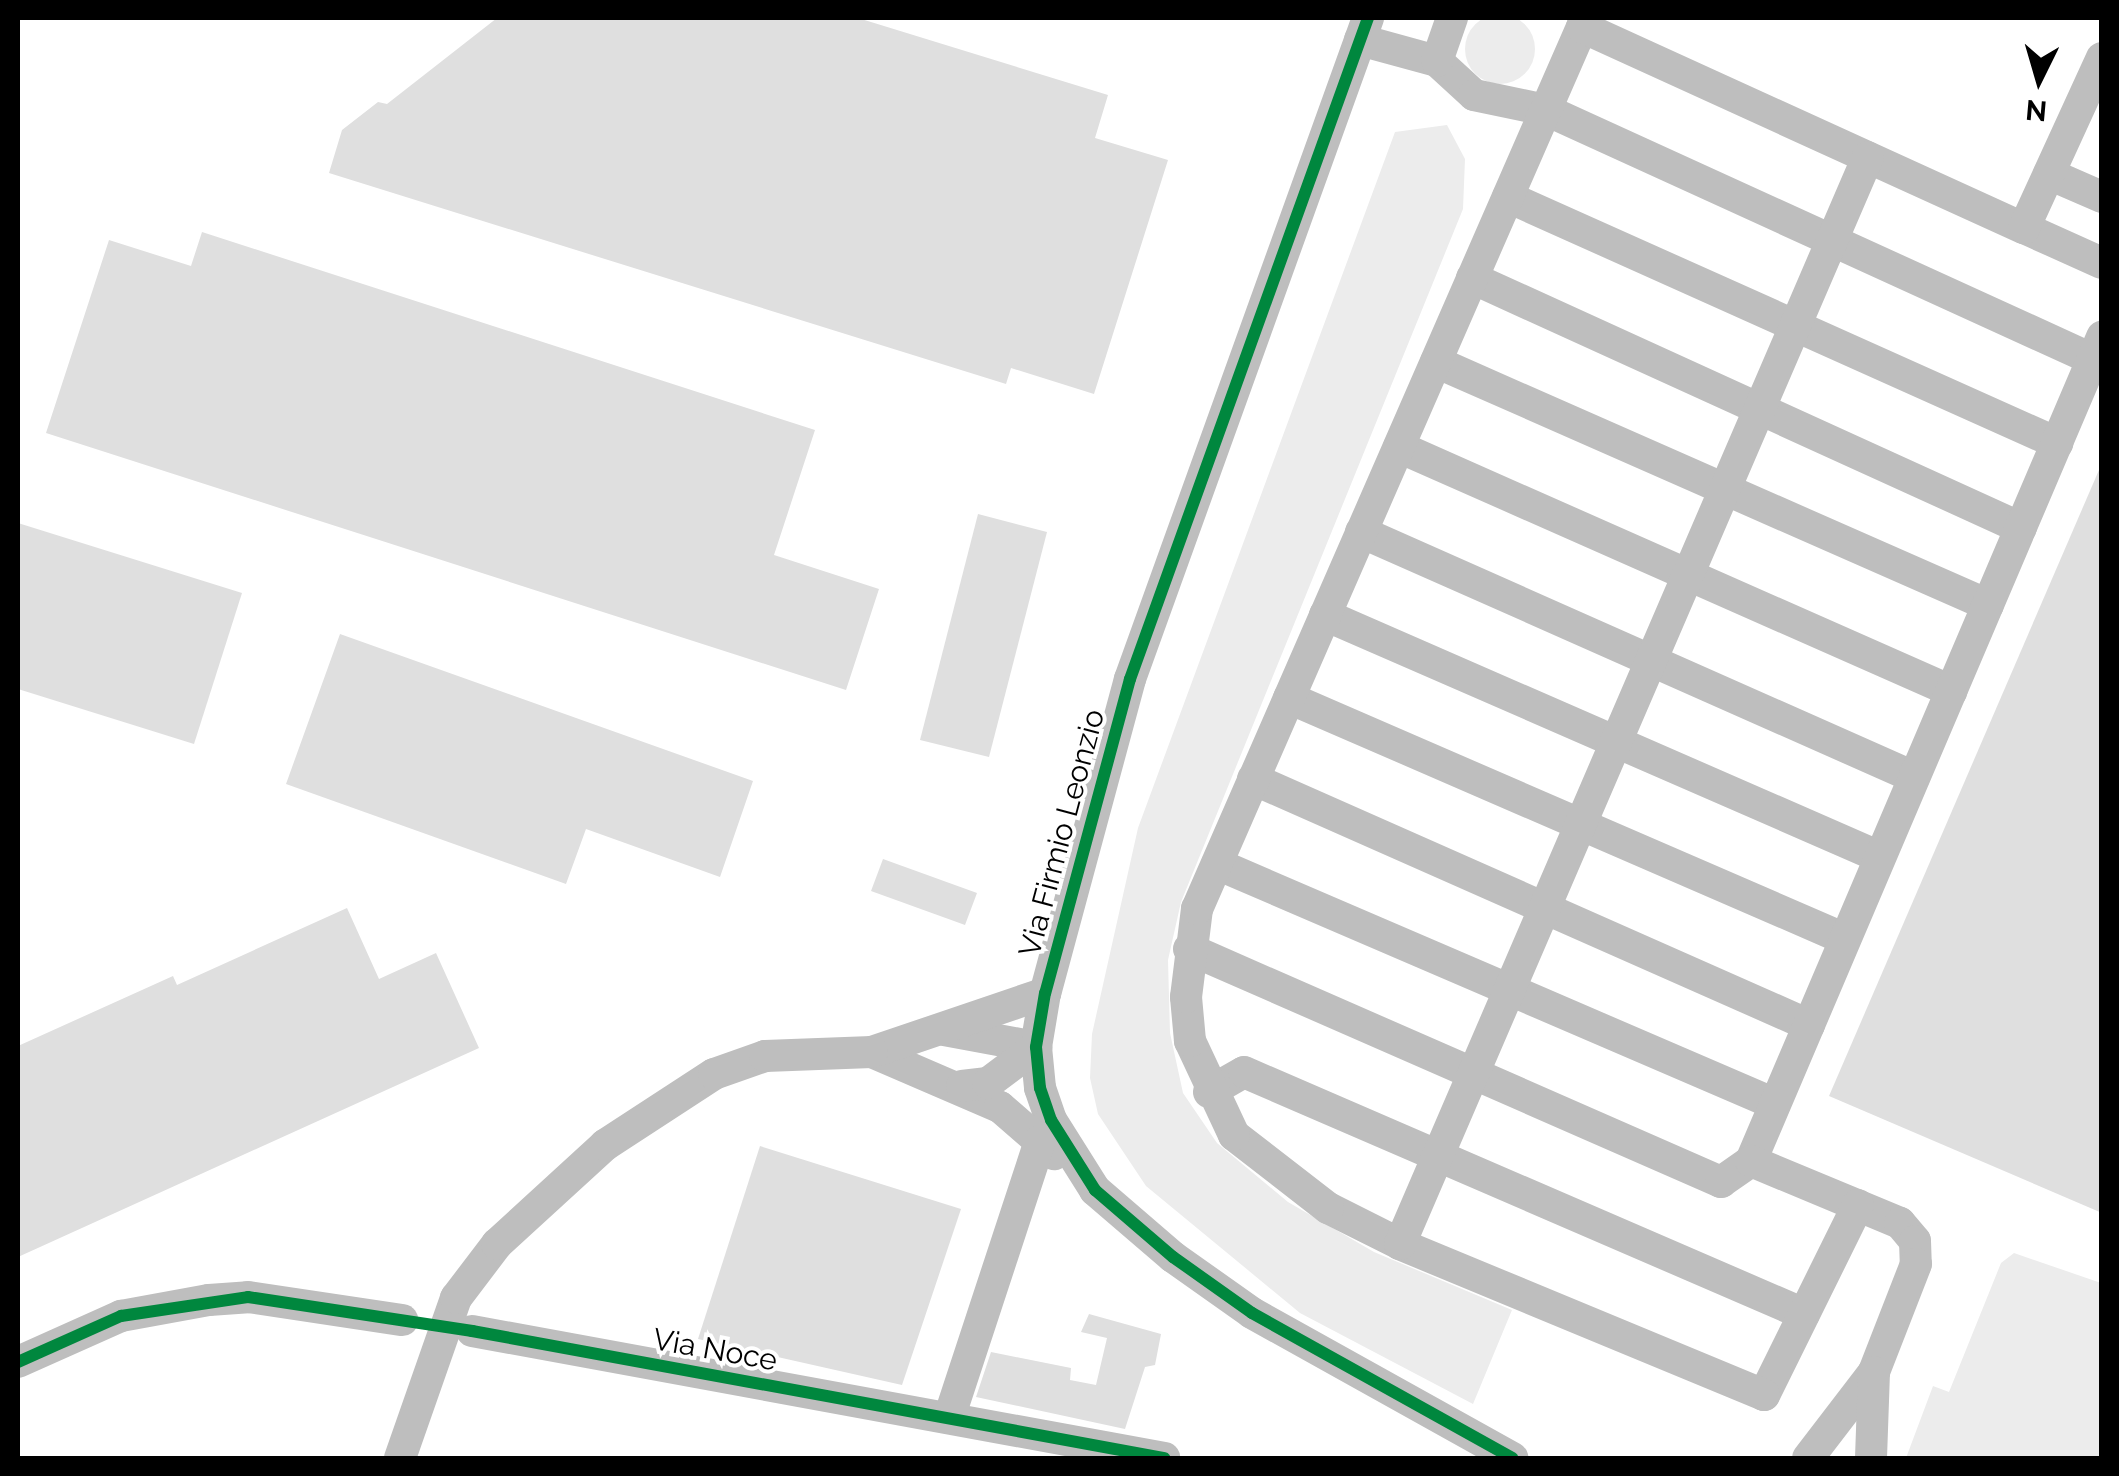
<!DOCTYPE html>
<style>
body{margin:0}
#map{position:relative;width:2119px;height:1476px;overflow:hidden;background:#fff;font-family:Raleway,sans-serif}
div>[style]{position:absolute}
.green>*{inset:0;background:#ececec}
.round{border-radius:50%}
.building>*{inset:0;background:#dfdfdf}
.minor>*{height:32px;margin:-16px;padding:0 16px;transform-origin:16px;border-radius:16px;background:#bebebe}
.minor-bridge>*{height:32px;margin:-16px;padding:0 16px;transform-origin:16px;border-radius:16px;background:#bebebe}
.cycleway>*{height:12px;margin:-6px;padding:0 6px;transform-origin:6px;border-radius:6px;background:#00873e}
span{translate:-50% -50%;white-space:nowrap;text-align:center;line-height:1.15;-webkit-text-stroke:8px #fff;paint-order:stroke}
.street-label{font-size:30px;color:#000}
.frame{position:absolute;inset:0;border:20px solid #000;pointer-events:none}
.north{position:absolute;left:1989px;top:30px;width:100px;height:100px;-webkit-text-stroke:8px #fff;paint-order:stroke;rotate:185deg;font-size:28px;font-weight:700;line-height:40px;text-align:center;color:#000}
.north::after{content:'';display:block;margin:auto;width:35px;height:45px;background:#000;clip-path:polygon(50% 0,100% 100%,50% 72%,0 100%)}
</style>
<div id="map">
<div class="green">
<div class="round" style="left:1465px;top:14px;width:70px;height:70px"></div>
<div style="clip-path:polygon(1447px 125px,1465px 159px,1463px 209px,1181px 902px,1168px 960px,1170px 1033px,1183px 1093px,1217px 1143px,1288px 1202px,1374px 1252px,1512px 1310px,1473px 1404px,1300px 1313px,1146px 1186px,1098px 1114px,1090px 1078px,1092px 1034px,1138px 828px,1395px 132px)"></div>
<div style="clip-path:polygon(2014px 1253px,2101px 1283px,2101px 1458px,1906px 1458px,1933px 1386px,1949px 1392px,2001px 1263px)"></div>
</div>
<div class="building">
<div style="clip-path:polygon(497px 18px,858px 18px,1108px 95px,1095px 138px,1168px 160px,1094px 394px,1011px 368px,1006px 384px,329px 173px,342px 130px,378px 102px,387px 104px)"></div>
<div style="clip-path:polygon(202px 232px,815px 430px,774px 555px,879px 589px,846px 690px,46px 433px,109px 240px,191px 266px)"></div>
<div style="clip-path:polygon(2102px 463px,2102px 1213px,1829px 1096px)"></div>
<div style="clip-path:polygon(978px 514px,1047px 532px,989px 757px,920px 740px)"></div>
<div style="clip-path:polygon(18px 523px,242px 593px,194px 744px,18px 689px)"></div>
<div style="clip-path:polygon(340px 634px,753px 781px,720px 877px,586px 829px,566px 884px,286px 784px)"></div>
<div style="clip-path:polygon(883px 859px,977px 893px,965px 925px,871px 891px)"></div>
<div style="clip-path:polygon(347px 908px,379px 979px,436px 953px,479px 1048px,18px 1257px,18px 1046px,173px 976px,177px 985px)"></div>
<div style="clip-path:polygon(760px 1146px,961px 1209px,902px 1385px,698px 1339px)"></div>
<div style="clip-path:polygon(1089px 1314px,1161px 1334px,1155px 1365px,1145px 1367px,1125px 1429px,976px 1397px,991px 1352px,1071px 1368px,1070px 1380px,1096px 1385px,1107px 1338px,1081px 1332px)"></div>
</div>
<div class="minor">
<div style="left:1368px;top:18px;width:703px;rotate:109.8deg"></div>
<div style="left:1130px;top:679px;width:325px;rotate:105.1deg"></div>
<div style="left:1045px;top:993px;width:55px;rotate:99.5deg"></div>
<div style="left:1036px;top:1047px;width:41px;rotate:84.4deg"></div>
<div style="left:1040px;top:1088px;width:34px;rotate:71deg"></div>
<div style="left:1051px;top:1120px;width:83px;rotate:57.8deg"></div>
<div style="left:1095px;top:1190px;width:103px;rotate:40.7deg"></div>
<div style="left:1173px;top:1257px;width:97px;rotate:35.3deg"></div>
<div style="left:1252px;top:1313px;width:298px;rotate:29.1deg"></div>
<div style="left:1360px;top:40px;width:80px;rotate:15.3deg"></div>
<div style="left:1437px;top:61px;width:50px;rotate:42.6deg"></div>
<div style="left:1474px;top:95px;width:74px;rotate:11.8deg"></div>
<div style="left:1546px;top:110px;width:600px;rotate:24.52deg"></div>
<div style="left:1437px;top:61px;width:46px;rotate:-70.8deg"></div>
<div style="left:2049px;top:174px;width:58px;rotate:23.5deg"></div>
<div style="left:1508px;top:197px;width:602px;rotate:24.14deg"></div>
<div style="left:2024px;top:228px;width:85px;rotate:24.2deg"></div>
<div style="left:1472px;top:278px;width:603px;rotate:24.48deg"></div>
<div style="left:1436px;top:362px;width:603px;rotate:23.76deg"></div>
<div style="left:1399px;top:447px;width:604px;rotate:23.85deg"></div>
<div style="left:1361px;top:532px;width:605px;rotate:23.9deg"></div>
<div style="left:1325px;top:615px;width:605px;rotate:23.56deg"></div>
<div style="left:1289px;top:698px;width:606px;rotate:23.43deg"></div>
<div style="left:1253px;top:779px;width:608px;rotate:23.87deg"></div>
<div style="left:1217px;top:864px;width:607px;rotate:23.27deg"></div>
<div style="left:1189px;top:949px;width:581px;rotate:23.65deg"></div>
<div style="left:1721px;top:1182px;width:37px;rotate:-35deg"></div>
<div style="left:1751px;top:1161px;width:896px;rotate:-66.93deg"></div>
<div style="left:944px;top:1030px;width:94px;rotate:10.5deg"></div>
<div style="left:872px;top:1052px;width:139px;rotate:23.3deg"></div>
<div style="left:1000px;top:1107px;width:72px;rotate:41deg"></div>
<div style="left:872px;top:1052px;width:183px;rotate:-18.8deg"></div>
<div style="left:962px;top:1086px;width:26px;rotate:-7deg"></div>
<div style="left:988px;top:1083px;width:60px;rotate:-36.9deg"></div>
<div style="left:1209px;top:1092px;width:40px;rotate:-29.7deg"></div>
<div style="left:1244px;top:1072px;width:610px;rotate:23.37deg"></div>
<div style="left:1751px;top:1161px;width:161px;rotate:22.6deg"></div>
<div style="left:1900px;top:1223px;width:23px;rotate:50deg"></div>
<div style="left:1915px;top:1241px;width:23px;rotate:88deg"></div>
<div style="left:1916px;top:1264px;width:116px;rotate:111.3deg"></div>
<div style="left:1874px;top:1372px;width:108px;rotate:127.5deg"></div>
<div style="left:1858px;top:1205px;width:212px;rotate:116.3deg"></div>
<div style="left:1764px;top:1395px;width:394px;rotate:-157.5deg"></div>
<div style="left:1400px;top:1244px;width:80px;rotate:-153.4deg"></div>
<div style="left:1328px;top:1208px;width:119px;rotate:-142.2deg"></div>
<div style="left:1234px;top:1135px;width:104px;rotate:-115.1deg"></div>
<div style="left:1190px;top:1041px;width:44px;rotate:-95.2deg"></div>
<div style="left:1186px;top:997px;width:89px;rotate:-82.9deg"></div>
<div style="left:1197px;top:909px;width:962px;rotate:-66.42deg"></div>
<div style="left:1582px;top:27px;width:486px;rotate:24.5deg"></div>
<div style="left:2024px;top:228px;width:187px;rotate:-65.4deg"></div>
<div style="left:1400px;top:1244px;width:1183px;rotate:-66.71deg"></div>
<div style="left:472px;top:1331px;width:704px;rotate:10.4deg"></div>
<div style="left:18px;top:1362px;width:113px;rotate:-24.1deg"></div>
<div style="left:121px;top:1316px;width:89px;rotate:-10.3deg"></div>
<div style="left:209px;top:1300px;width:39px;rotate:-4deg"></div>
<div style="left:248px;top:1297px;width:156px;rotate:8.5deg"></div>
<div style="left:949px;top:1418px;width:292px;rotate:-71.8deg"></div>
<div style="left:1871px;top:1458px;width:86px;rotate:-88deg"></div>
</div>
<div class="minor-bridge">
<div style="left:400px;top:1458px;width:170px;rotate:-70.7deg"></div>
<div style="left:456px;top:1298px;width:68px;rotate:-52.8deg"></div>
<div style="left:497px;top:1244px;width:147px;rotate:-42.5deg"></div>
<div style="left:605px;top:1145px;width:130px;rotate:-33.1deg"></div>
<div style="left:714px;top:1074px;width:54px;rotate:-19.4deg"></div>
<div style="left:765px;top:1056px;width:107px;rotate:-2.1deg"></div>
</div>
<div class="cycleway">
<div style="left:1368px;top:18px;width:703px;rotate:109.8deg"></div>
<div style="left:1130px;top:679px;width:325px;rotate:105.1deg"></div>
<div style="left:1045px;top:993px;width:55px;rotate:99.5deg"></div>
<div style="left:1036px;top:1047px;width:41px;rotate:84.4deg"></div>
<div style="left:1040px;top:1088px;width:34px;rotate:71deg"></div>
<div style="left:1051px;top:1120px;width:83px;rotate:57.8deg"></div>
<div style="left:1095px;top:1190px;width:103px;rotate:40.7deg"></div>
<div style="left:1173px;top:1257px;width:97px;rotate:35.3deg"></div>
<div style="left:1252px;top:1313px;width:298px;rotate:29.1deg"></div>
<div style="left:18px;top:1362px;width:113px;rotate:-24.1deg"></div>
<div style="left:121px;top:1316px;width:128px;rotate:-8.5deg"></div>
<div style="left:248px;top:1297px;width:227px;rotate:8.6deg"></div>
<div style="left:472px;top:1331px;width:704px;rotate:10.4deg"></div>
</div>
<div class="street-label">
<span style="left:1062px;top:833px;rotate:-75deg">Via Firmio Leonzio</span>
<span style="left:715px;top:1350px;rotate:10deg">Via Noce</span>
</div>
<div class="frame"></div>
<div class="north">N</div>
</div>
